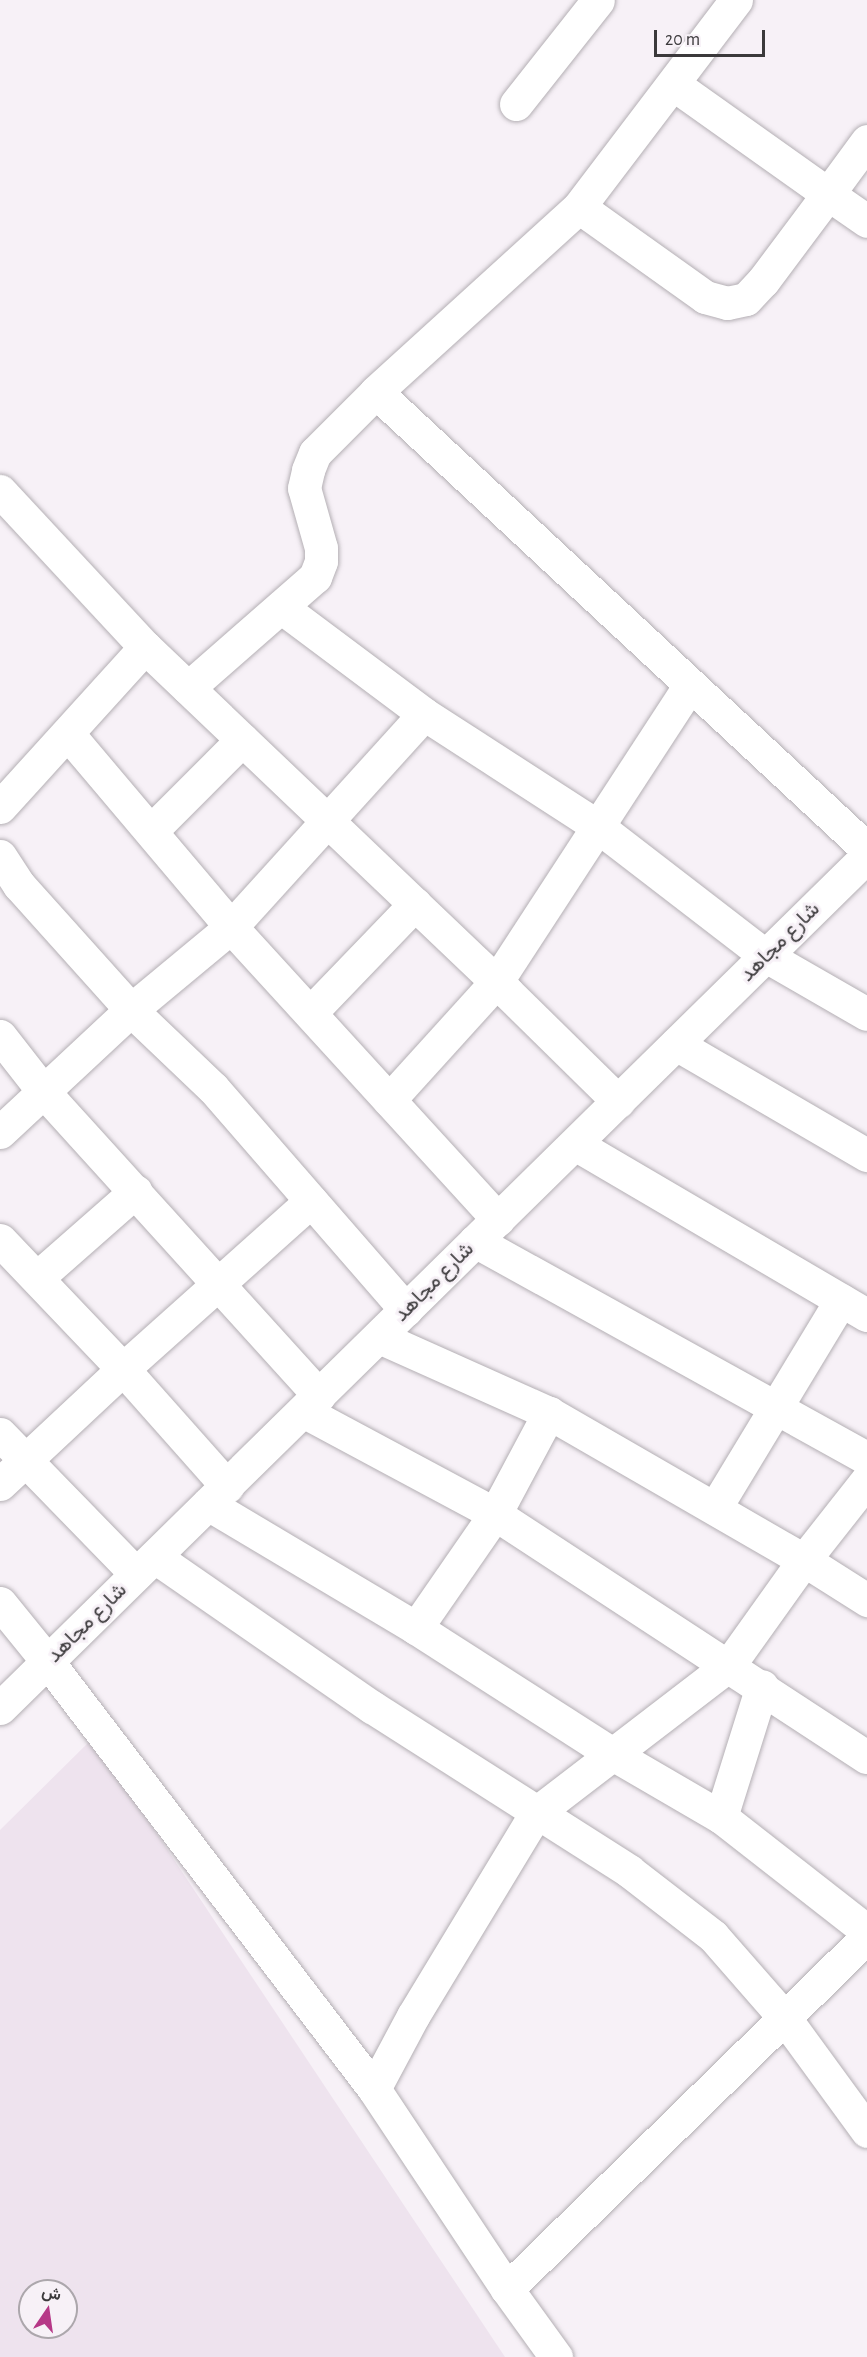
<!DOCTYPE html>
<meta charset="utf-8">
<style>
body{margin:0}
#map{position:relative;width:867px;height:2357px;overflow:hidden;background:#f7f1f7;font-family:"Alegreya Sans",Vazirmatn,sans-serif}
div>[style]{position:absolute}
.built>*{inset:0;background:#eee3ee}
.roads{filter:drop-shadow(0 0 2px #b4afb4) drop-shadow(0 0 2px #b4afb4)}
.minor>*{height:33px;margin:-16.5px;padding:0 16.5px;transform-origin:16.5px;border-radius:16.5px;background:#fff}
span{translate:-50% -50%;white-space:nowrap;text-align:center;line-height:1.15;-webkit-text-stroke:6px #f7f1f7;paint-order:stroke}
.street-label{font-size:21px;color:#3b393b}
.north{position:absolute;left:18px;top:2279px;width:60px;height:60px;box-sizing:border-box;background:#f7f1f7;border:2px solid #aca7ac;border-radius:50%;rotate:13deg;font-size:16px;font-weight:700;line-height:24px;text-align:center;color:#3b393b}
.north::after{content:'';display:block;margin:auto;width:21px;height:27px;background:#b63887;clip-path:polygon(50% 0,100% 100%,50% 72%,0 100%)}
.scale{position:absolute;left:654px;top:30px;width:111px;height:27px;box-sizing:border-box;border:3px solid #3b393b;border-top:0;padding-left:8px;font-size:18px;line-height:21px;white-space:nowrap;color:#3b393b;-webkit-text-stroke:4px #f7f1f7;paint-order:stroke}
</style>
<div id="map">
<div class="built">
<div style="clip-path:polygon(evenodd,93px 1738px,505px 2357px,0 2357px,0 1830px,93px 1738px,30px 2291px,66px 2291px,66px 2327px,30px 2327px,30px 2291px)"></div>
</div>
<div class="roads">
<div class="minor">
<div style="left:736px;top:0;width:260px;rotate:127.2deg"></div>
<div style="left:579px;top:207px;width:275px;rotate:137.7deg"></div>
<div style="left:376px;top:392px;width:671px;rotate:42.95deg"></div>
<div style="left:516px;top:104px;width:132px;rotate:-51.7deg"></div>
<div style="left:867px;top:141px;width:66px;rotate:126.3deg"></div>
<div style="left:828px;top:194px;width:47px;rotate:34.7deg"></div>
<div style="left:579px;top:207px;width:155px;rotate:35.5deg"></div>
<div style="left:705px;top:297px;width:23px;rotate:15deg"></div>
<div style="left:727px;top:303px;width:19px;rotate:-12deg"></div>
<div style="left:746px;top:299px;width:25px;rotate:-47deg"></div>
<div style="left:763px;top:281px;width:109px;rotate:-53.2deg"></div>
<div style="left:828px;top:194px;width:190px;rotate:-144.6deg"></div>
<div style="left:0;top:491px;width:213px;rotate:47.1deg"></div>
<div style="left:145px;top:647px;width:500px;rotate:43.62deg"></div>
<div style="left:507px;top:992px;width:156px;rotate:44.5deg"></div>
<div style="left:281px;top:607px;width:179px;rotate:36.8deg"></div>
<div style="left:424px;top:714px;width:206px;rotate:32.9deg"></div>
<div style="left:597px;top:826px;width:213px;rotate:37.6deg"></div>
<div style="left:766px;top:956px;width:116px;rotate:29.9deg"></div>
<div style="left:188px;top:688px;width:169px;rotate:-41.2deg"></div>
<div style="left:315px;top:577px;width:17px;rotate:-69deg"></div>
<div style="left:321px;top:561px;width:13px;rotate:-90deg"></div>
<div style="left:321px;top:548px;width:62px;rotate:-105.8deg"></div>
<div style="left:304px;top:488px;width:18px;rotate:-77deg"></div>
<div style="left:308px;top:470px;width:18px;rotate:-68deg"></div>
<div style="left:315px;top:453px;width:86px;rotate:-45deg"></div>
<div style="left:68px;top:734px;width:253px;rotate:49.8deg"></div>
<div style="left:231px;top:927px;width:396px;rotate:47.6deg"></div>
<div style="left:0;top:807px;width:216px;rotate:-47.8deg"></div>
<div style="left:151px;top:831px;width:129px;rotate:-45deg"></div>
<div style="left:0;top:856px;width:35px;rotate:57deg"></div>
<div style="left:19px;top:885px;width:168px;rotate:48.1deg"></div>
<div style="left:131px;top:1010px;width:113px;rotate:43.6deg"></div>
<div style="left:213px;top:1088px;width:294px;rotate:49deg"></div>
<div style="left:311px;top:1012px;width:150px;rotate:-46.1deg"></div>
<div style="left:0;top:1036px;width:70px;rotate:52deg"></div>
<div style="left:43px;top:1091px;width:411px;rotate:47.8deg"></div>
<div style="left:676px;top:1044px;width:221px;rotate:30.2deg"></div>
<div style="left:389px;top:1100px;width:161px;rotate:-47.8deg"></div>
<div style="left:497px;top:981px;width:352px;rotate:-56.9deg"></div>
<div style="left:0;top:1132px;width:179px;rotate:-43deg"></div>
<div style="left:131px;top:1010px;width:130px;rotate:-39.7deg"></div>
<div style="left:231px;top:927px;width:287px;rotate:-47.8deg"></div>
<div style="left:575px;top:1144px;width:338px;rotate:30.4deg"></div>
<div style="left:0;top:1240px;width:178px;rotate:46.4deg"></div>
<div style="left:123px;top:1369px;width:157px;rotate:48.4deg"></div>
<div style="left:475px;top:1241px;width:448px;rotate:29deg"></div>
<div style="left:38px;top:1277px;width:130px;rotate:-41.3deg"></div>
<div style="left:379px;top:1337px;width:186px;rotate:24.1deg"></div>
<div style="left:549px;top:1413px;width:294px;rotate:30deg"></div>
<div style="left:804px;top:1560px;width:75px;rotate:32.4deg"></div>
<div style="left:303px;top:1411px;width:218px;rotate:28.2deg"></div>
<div style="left:495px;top:1514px;width:444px;rotate:33.2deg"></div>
<div style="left:0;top:1434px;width:195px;rotate:45.8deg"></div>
<div style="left:0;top:1484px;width:168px;rotate:-43.1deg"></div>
<div style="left:123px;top:1369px;width:252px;rotate:-41.8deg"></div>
<div style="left:208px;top:1504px;width:242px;rotate:30.8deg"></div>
<div style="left:416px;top:1628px;width:232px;rotate:32.7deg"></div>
<div style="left:611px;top:1753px;width:127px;rotate:30.2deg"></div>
<div style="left:721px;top:1817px;width:185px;rotate:38deg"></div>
<div style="left:715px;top:1508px;width:243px;rotate:-58.8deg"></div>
<div style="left:155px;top:1557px;width:264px;rotate:34.7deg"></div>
<div style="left:372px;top:1707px;width:305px;rotate:32.5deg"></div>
<div style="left:629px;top:1871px;width:106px;rotate:37.7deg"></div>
<div style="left:713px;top:1936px;width:108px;rotate:48.8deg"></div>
<div style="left:784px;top:2017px;width:141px;rotate:53.9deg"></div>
<div style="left:0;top:1603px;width:76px;rotate:50.9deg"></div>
<div style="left:48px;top:1662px;width:537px;rotate:52.64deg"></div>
<div style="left:374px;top:2089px;width:240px;rotate:56.4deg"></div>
<div style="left:507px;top:2289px;width:84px;rotate:54.2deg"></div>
<div style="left:416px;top:1628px;width:139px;rotate:-55.3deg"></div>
<div style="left:495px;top:1514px;width:115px;rotate:-61.9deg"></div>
<div style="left:0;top:1708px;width:1216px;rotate:-44.5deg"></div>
<div style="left:721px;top:1817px;width:137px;rotate:-72.6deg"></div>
<div style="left:374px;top:2089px;width:83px;rotate:-61.9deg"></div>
<div style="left:413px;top:2016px;width:237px;rotate:-58.8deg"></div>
<div style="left:536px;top:1813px;width:243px;rotate:-37.5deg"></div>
<div style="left:729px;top:1665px;width:129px;rotate:-54.5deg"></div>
<div style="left:804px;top:1560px;width:102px;rotate:-51.8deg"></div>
<div style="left:507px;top:2289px;width:503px;rotate:-44.36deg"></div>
</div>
</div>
<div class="street-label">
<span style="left:780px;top:942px;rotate:-45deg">شارع مجاهد</span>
<span style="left:434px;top:1282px;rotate:-45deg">شارع مجاهد</span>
<span style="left:87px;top:1623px;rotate:-45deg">شارع مجاهد</span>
</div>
<div class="north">ش</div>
<div class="scale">20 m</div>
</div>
